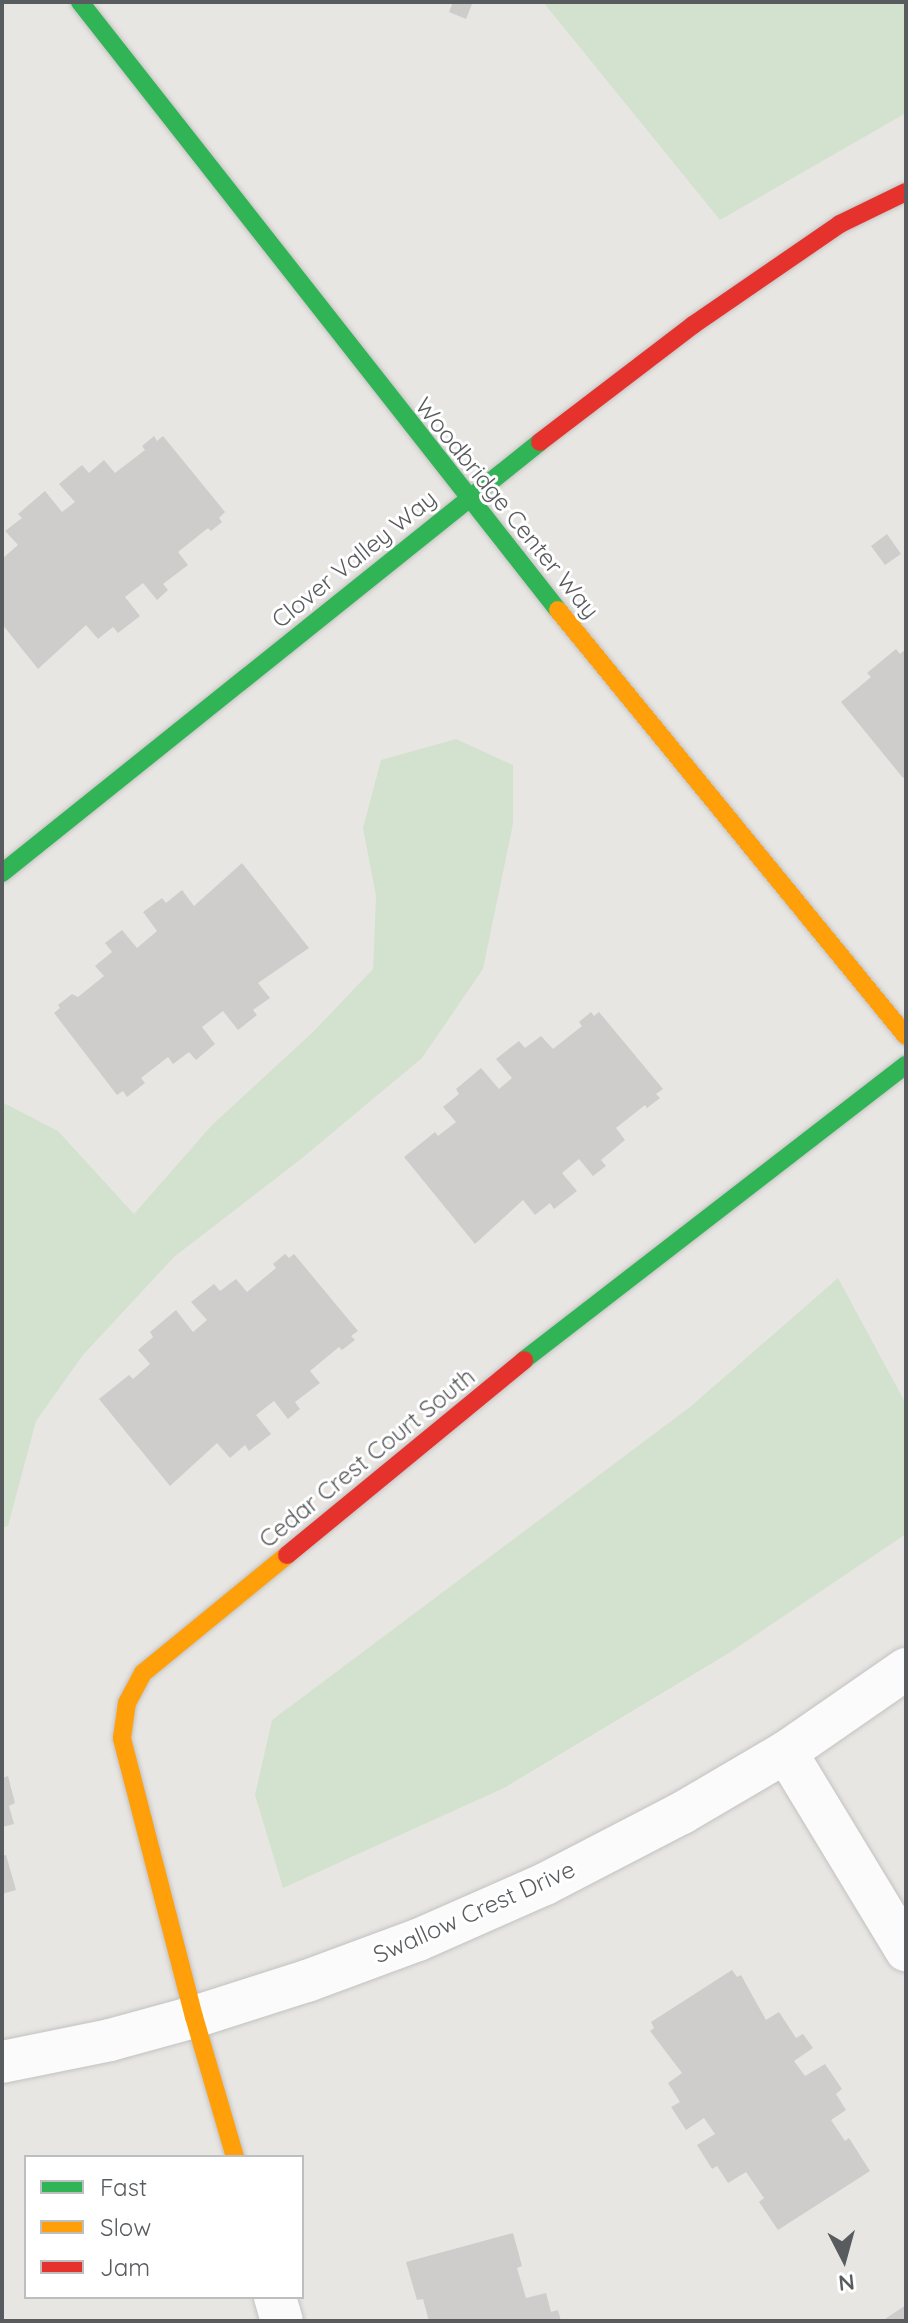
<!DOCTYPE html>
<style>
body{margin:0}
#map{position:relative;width:908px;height:2323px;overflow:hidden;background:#e8e6e2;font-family:Quicksand,sans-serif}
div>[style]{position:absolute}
.green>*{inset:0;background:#d3e2cf}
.building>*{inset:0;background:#cecdcb}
.roads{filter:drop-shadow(0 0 2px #c2c2c2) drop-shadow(0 0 2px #c2c2c2)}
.street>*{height:42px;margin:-21px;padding:0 21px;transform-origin:21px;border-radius:21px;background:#fcfbfb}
.fast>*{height:18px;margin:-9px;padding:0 9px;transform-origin:9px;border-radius:9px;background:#30b455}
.slow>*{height:18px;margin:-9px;padding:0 9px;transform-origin:9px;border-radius:9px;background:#ff9f0a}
.jam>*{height:18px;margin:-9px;padding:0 9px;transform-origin:9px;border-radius:9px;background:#e5322d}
span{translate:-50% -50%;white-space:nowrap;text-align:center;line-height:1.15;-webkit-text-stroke:6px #fff;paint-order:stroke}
.street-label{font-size:24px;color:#595c5f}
.frame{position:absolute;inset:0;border:4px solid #595c5f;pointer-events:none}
.legend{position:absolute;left:24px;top:2155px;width:280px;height:144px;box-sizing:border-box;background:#fff;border:2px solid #bdbebf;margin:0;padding:10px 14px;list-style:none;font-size:24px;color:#595c5f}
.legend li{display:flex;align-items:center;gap:16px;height:40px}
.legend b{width:40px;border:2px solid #bdbebf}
.north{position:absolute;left:804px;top:2219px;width:80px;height:80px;-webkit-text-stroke:6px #fff;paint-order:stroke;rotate:174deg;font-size:22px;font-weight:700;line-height:32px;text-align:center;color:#595c5f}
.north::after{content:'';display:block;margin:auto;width:28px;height:36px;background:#595c5f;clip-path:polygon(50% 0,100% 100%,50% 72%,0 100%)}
</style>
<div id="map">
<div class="green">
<div style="clip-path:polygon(543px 2px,906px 2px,906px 113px,720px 220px)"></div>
<div style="clip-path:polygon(456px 739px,513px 765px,513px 824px,483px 969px,422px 1058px,301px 1159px,174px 1257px,83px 1355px,36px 1421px,8px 1526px,2px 1528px,2px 1102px,58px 1131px,134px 1214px,211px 1126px,314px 1031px,373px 969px,376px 896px,363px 828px,381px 760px)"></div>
<div style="clip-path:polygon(838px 1278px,906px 1404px,906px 1534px,729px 1653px,504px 1788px,283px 1888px,255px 1795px,272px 1720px,690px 1407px)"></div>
</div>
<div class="building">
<div style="clip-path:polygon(453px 2px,472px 4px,466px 19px,449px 12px)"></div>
<div style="clip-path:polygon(154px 436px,157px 441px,163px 436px,225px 512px,219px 518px,222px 522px,211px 531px,208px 528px,178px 552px,188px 565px,163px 584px,168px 590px,157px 600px,143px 583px,125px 597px,140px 616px,118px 633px,113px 627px,98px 639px,86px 625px,38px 669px,2px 624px,2px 559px,18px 545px,5px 531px,22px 518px,18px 514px,45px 491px,62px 512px,75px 502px,59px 484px,82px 465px,89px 473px,104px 460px,115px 473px,145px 450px,142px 446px)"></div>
<div style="clip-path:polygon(887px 534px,901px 554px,885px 565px,871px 546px)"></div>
<div style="clip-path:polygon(896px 649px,900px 654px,906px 649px,906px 776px,903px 778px,841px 702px,871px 677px,867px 673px)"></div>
<div style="clip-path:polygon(242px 863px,309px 948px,258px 983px,270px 998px,253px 1010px,257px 1015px,238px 1030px,223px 1011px,202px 1027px,215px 1044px,196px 1060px,189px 1052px,173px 1064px,168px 1057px,141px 1078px,145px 1083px,127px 1097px,123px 1091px,117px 1095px,54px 1013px,60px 1008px,58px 1005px,72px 994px,78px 997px,104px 976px,95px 966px,112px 952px,105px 943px,122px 930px,137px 948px,157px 931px,143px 912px,162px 898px,166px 903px,182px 890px,194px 906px)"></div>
<div style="clip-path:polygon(591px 1012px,594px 1016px,599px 1012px,663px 1089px,656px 1094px,660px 1098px,647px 1108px,645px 1105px,616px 1128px,625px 1140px,601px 1160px,606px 1166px,593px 1176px,579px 1159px,562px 1173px,577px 1191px,554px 1209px,550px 1203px,535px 1215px,523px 1200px,475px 1244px,404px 1157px,435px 1132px,438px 1136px,456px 1122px,443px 1107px,459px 1094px,456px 1089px,481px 1068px,499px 1089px,512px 1078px,496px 1059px,519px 1041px,525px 1048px,541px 1036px,553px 1049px,582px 1026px,579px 1022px)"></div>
<div style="clip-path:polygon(285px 1254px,289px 1258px,294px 1254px,358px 1331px,351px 1336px,355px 1340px,342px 1350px,339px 1347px,310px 1371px,320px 1383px,295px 1402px,300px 1409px,288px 1419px,274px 1401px,256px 1415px,271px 1434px,249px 1451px,245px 1445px,230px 1458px,217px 1443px,170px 1486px,99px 1399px,129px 1375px,133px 1379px,150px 1364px,138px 1350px,153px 1337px,150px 1332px,176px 1310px,193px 1332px,207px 1320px,191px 1302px,214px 1284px,220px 1291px,236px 1279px,247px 1292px,276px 1268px,273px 1264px)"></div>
<div style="clip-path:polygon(8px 1776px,15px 1803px,9px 1806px,14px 1824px,2px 1827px,2px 1778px)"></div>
<div style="clip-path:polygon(6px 1855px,16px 1890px,2px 1894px,2px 1856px)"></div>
<div style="clip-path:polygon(732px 1970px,737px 1977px,741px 1975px,766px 2020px,779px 2012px,796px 2038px,803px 2034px,813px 2048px,794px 2061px,805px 2076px,825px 2064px,842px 2089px,836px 2094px,846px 2110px,831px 2120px,845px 2141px,849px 2138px,870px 2171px,778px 2230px,759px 2202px,764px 2198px,746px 2172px,728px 2183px,717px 2166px,712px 2169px,697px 2145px,715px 2134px,704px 2118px,686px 2130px,671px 2107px,680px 2102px,668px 2083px,682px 2073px,650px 2031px,654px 2028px,651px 2022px)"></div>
<div style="clip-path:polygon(513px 2233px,522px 2266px,517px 2268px,526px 2298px,546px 2293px,551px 2312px,558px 2310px,561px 2321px,429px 2321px,423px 2299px,417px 2300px,406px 2262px)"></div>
<div style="clip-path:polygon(906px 2305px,906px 2321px,882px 2321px)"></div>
</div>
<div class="roads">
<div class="street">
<div style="left:786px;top:1752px;width:232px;rotate:58.8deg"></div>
<div style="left:2px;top:2062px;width:110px;rotate:-11.5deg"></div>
<div style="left:110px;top:2040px;width:87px;rotate:-15.3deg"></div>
<div style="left:194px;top:2017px;width:119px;rotate:-17.7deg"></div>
<div style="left:307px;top:1981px;width:118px;rotate:-20.3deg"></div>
<div style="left:418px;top:1940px;width:139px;rotate:-23.8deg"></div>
<div style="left:545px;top:1884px;width:154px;rotate:-27.4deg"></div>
<div style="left:682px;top:1813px;width:121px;rotate:-30.4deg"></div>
<div style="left:786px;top:1752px;width:146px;rotate:-34.7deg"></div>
<div style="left:275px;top:2297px;width:25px;rotate:74deg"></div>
</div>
<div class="fast">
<div style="left:80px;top:2px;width:773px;rotate:51.83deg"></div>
<div style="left:2px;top:873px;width:689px;rotate:-38.7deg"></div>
<div style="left:524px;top:1360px;width:483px;rotate:-37.7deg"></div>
</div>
<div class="slow">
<div style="left:558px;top:610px;width:550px;rotate:50.75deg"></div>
<div style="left:235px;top:2157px;width:146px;rotate:-106.3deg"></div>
<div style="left:194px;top:2017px;width:288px;rotate:-104.5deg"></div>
<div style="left:122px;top:1738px;width:35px;rotate:-82deg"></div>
<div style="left:127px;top:1703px;width:34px;rotate:-62deg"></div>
<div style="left:143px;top:1673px;width:186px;rotate:-39.3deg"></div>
</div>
<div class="jam">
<div style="left:540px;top:442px;width:193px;rotate:-37.4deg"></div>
<div style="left:693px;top:325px;width:178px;rotate:-34.5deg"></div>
<div style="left:840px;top:224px;width:73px;rotate:-25.9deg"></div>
<div style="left:287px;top:1555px;width:307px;rotate:-39.4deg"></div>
</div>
</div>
<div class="street-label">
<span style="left:507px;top:508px;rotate:51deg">Woodbridge Center Way</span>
<span style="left:354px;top:559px;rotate:-39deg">Clover Valley Way</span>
<span style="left:367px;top:1458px;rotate:-39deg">Cedar Crest Court South</span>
<span style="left:474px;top:1912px;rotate:-24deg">Swallow Crest Drive</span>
</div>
<div class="frame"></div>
<ul class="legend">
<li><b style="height:10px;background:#30b455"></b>Fast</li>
<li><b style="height:10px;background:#ff9f0a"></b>Slow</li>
<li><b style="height:10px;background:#e5322d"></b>Jam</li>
</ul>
<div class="north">N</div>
</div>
